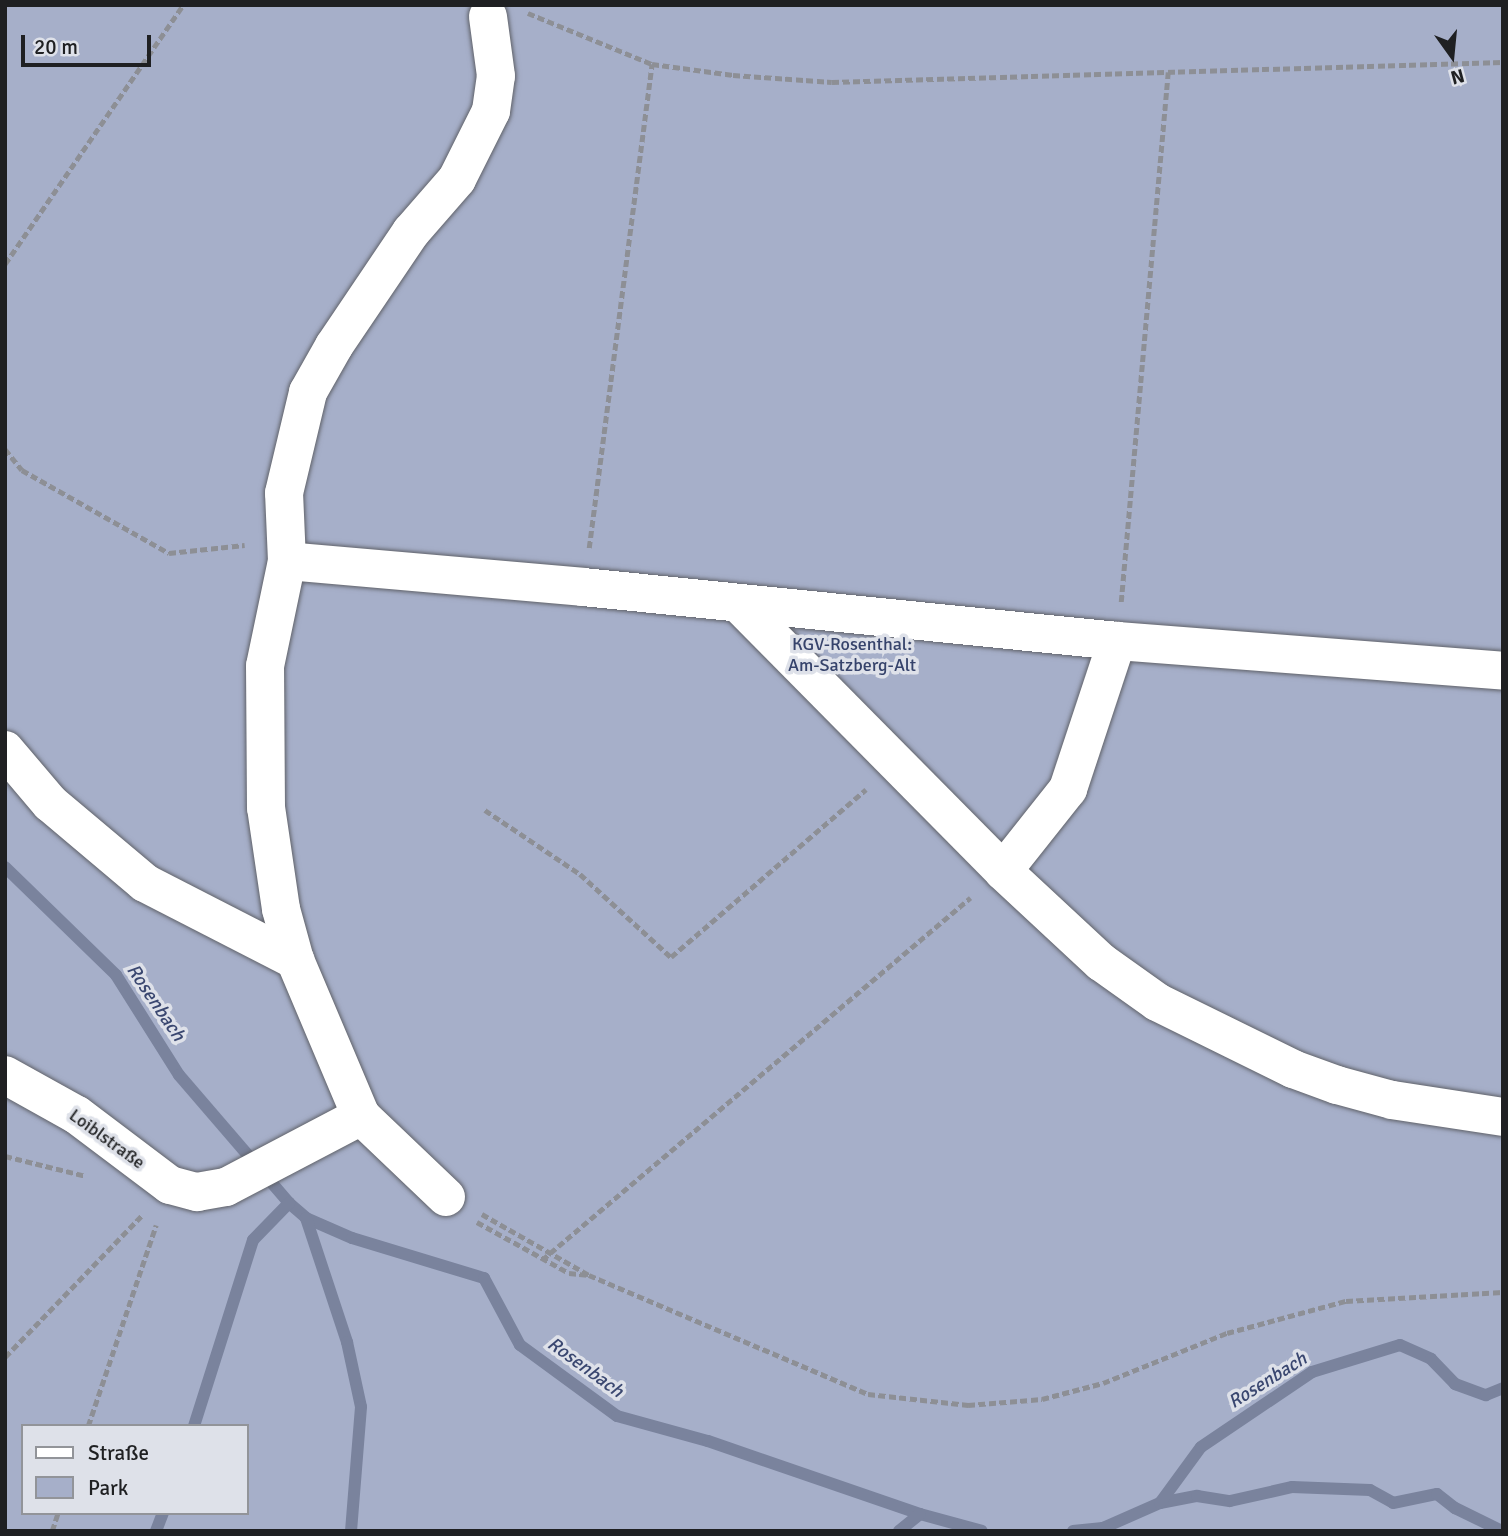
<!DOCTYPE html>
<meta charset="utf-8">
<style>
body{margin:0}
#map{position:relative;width:1508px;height:1536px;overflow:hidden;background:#dee1e9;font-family:Signika,sans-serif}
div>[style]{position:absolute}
.green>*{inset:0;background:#a6afc9}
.stream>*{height:12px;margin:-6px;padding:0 6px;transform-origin:6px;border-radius:6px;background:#7a839d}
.path>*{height:4.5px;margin-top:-2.25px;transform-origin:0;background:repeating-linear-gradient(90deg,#8d8f95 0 7px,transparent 0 10.5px)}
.roads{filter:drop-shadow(0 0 2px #606269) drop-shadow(0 0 2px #606269)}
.minor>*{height:38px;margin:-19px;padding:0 19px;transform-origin:19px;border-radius:19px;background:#fff}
span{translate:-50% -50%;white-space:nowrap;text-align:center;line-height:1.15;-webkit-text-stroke:7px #dee1e9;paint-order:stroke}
.park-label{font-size:18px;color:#36436b}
.street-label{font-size:18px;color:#1f2022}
.water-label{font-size:19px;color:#3a4770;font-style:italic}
.frame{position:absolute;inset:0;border:7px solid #1f2022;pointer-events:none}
.legend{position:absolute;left:21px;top:1424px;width:228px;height:91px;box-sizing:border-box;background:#dee1e9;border:2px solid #929499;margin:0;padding:9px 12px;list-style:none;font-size:21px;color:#1f2022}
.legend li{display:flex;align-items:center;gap:14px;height:35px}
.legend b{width:35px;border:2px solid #929499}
.north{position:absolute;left:1417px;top:21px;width:70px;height:70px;-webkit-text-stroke:5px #dee1e9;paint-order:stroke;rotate:165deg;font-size:19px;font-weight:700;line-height:28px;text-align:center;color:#1f2022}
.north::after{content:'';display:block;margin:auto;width:24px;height:32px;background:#1f2022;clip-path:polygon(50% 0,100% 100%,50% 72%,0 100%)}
.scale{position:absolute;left:21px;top:35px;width:130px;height:32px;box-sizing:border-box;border:4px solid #1f2022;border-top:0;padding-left:9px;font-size:21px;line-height:24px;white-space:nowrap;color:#1f2022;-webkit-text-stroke:5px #dee1e9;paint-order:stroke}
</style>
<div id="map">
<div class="green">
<div style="clip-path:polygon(evenodd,5px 5px,1503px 5px,1503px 1531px,5px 1531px,5px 5px,23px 1426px,247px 1426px,247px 1513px,23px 1513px,23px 1426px)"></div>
</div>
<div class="stream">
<div style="left:5px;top:867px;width:155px;rotate:44.2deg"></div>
<div style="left:116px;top:975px;width:118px;rotate:57.8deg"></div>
<div style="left:179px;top:1075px;width:169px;rotate:49.3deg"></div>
<div style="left:289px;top:1203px;width:23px;rotate:41deg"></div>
<div style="left:306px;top:1218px;width:50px;rotate:23.5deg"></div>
<div style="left:352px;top:1238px;width:138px;rotate:16.9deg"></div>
<div style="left:484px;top:1278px;width:76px;rotate:61.8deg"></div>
<div style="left:520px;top:1345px;width:120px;rotate:36.2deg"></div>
<div style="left:617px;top:1416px;width:94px;rotate:15.4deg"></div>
<div style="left:708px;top:1441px;width:224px;rotate:19deg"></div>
<div style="left:920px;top:1514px;width:64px;rotate:15.3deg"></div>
<div style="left:306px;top:1218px;width:131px;rotate:71.7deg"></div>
<div style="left:347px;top:1342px;width:66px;rotate:77.8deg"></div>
<div style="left:361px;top:1407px;width:124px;rotate:94.6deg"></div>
<div style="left:194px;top:1426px;width:195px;rotate:-72.4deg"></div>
<div style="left:253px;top:1240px;width:52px;rotate:-45.8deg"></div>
<div style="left:1160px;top:1503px;width:38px;rotate:-11deg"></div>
<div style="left:1197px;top:1496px;width:33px;rotate:9deg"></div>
<div style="left:1230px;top:1501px;width:64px;rotate:-12.7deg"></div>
<div style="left:1292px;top:1487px;width:78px;rotate:2.2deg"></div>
<div style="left:1370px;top:1490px;width:26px;rotate:29deg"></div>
<div style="left:1393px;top:1503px;width:45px;rotate:-11.6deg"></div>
<div style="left:1437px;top:1494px;width:23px;rotate:38deg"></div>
<div style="left:1455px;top:1508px;width:52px;rotate:26.1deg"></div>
<div style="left:156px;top:1531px;width:19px;rotate:-69deg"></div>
<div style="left:899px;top:1531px;width:27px;rotate:-39deg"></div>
<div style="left:1073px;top:1531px;width:30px;rotate:-6deg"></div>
<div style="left:1103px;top:1528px;width:62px;rotate:-23.7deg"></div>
<div style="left:1160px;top:1503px;width:69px;rotate:-53.8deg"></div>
<div style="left:1201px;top:1447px;width:134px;rotate:-34deg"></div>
<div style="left:1312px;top:1372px;width:92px;rotate:-17.1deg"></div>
<div style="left:1400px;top:1345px;width:34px;rotate:24deg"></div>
<div style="left:1431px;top:1359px;width:35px;rotate:46deg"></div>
<div style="left:1455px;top:1384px;width:33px;rotate:20deg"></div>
<div style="left:1486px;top:1395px;width:18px;rotate:-22deg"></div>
</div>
<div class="path">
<div style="left:528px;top:13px;width:134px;rotate:22.4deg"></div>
<div style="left:652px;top:64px;width:82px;rotate:7.7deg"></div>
<div style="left:733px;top:75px;width:99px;rotate:4deg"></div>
<div style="left:832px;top:82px;width:671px;rotate:-1.71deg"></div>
<div style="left:5px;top:264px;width:314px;rotate:-55.5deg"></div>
<div style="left:5px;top:449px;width:27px;rotate:51deg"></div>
<div style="left:22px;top:470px;width:169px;rotate:29.5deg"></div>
<div style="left:169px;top:553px;width:76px;rotate:-6deg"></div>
<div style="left:589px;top:548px;width:488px;rotate:-82.6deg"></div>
<div style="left:1121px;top:602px;width:532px;rotate:-84.93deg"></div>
<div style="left:485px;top:810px;width:115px;rotate:34deg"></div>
<div style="left:580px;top:874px;width:123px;rotate:42.4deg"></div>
<div style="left:671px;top:957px;width:257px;rotate:-40.7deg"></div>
<div style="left:5px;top:1156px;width:83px;rotate:13.9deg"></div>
<div style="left:482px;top:1214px;width:123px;rotate:29.7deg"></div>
<div style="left:589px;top:1275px;width:303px;rotate:23.1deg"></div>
<div style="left:868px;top:1394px;width:101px;rotate:6.3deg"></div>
<div style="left:968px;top:1405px;width:74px;rotate:-4.6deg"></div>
<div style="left:1042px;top:1399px;width:63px;rotate:-14.7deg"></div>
<div style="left:1103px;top:1383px;width:134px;rotate:-22deg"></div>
<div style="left:1227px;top:1333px;width:123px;rotate:-15.1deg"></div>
<div style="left:1346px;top:1301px;width:157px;rotate:-3.3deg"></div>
<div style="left:477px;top:1222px;width:105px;rotate:29deg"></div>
<div style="left:569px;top:1273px;width:18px;rotate:6deg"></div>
<div style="left:542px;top:1260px;width:561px;rotate:-40.22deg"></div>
<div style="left:5px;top:1357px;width:196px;rotate:-46deg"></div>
<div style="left:88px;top:1426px;width:212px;rotate:-71.3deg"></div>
<div style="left:52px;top:1531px;width:19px;rotate:-72deg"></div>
</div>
<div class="roads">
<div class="minor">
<div style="left:287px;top:561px;width:297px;rotate:5deg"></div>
<div style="left:583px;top:587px;width:537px;rotate:5.77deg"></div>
<div style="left:1117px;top:641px;width:387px;rotate:4.4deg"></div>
<div style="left:740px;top:605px;width:374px;rotate:45.3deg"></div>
<div style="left:1003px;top:871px;width:134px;rotate:42.9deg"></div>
<div style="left:1101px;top:962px;width:69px;rotate:35.5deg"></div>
<div style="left:1157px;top:1002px;width:152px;rotate:26.2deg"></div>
<div style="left:1293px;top:1069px;width:47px;rotate:20deg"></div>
<div style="left:1337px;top:1085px;width:57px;rotate:15.3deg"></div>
<div style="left:1392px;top:1100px;width:112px;rotate:8.7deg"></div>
<div style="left:5px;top:750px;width:70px;rotate:49.7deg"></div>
<div style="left:50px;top:803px;width:124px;rotate:40.1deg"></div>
<div style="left:145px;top:883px;width:169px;rotate:27.2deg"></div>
<div style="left:1003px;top:871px;width:105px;rotate:-51.6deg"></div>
<div style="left:1068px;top:789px;width:156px;rotate:-71.7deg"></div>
<div style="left:5px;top:1075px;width:82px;rotate:29.1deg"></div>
<div style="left:77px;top:1115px;width:116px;rotate:37deg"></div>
<div style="left:170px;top:1185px;width:28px;rotate:15deg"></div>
<div style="left:197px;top:1192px;width:29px;rotate:-10deg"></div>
<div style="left:226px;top:1187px;width:153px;rotate:-27.7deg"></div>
<div style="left:446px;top:1197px;width:117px;rotate:-136.4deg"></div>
<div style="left:361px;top:1116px;width:169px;rotate:-112.9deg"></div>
<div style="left:295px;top:960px;width:53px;rotate:-105.4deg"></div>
<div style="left:281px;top:909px;width:102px;rotate:-98.4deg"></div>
<div style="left:266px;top:808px;width:142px;rotate:-90.4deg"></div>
<div style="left:265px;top:666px;width:107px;rotate:-78.2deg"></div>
<div style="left:287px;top:561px;width:68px;rotate:-92.5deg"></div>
<div style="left:284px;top:493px;width:104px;rotate:-76.6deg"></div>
<div style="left:308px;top:392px;width:53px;rotate:-60.5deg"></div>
<div style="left:334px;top:346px;width:138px;rotate:-56deg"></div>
<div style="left:411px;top:232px;width:70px;rotate:-49deg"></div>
<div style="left:457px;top:179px;width:76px;rotate:-63.4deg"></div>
<div style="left:491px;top:111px;width:35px;rotate:-82deg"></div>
<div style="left:496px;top:76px;width:60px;rotate:-97.7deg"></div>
</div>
</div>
<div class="park-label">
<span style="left:852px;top:655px">KGV-Rosenthal:<br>Am-Satzberg-Alt</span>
</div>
<div class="street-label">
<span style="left:107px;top:1139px;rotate:36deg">Loiblstraße</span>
</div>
<div class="water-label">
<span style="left:155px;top:1003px;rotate:56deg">Rosenbach</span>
<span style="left:585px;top:1368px;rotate:36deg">Rosenbach</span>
<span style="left:1268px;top:1381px;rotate:-32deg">Rosenbach</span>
</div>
<div class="frame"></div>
<ul class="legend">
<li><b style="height:9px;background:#fff"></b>Straße</li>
<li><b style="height:19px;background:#a6afc9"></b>Park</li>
</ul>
<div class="north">N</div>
<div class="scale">20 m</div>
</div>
